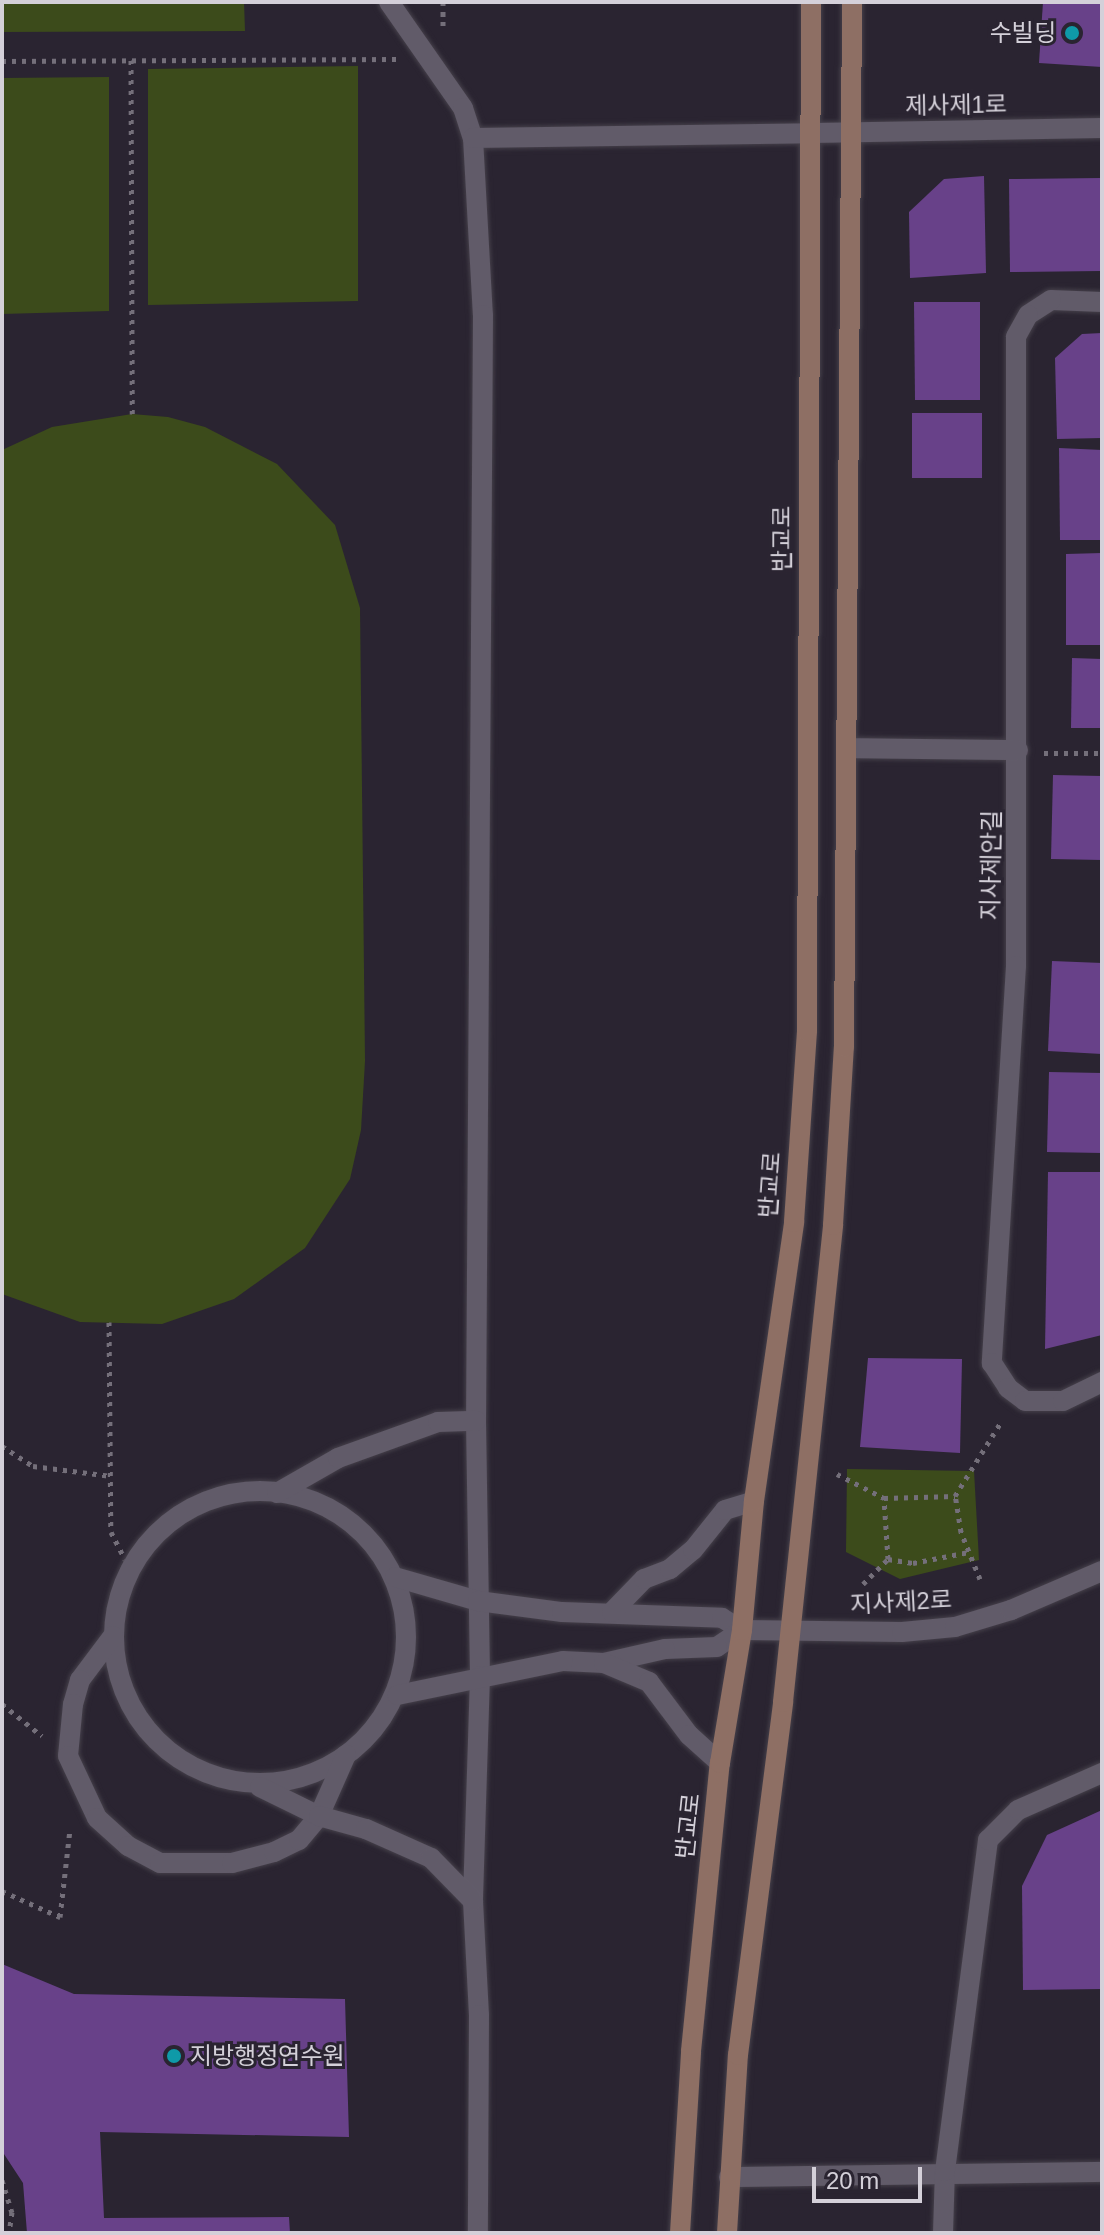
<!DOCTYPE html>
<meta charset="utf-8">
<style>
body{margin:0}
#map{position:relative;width:1104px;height:2235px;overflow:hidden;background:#2a2431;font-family:Arial,"Noto Sans KR",sans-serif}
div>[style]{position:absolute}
.green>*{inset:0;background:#3c4b1b}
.building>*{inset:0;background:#684189}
.path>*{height:5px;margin-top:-2.5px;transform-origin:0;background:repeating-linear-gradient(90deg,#746f7a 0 4px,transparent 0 10px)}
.roads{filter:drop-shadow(0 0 2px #45404a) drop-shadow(0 0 2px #45404a)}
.lane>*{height:20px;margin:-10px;padding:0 10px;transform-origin:10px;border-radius:10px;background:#615b69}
.lane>.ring{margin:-10px;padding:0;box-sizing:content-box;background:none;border:20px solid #615b69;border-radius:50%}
.street>*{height:20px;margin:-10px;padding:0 10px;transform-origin:10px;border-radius:10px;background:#615b69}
.secondary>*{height:20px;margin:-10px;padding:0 10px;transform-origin:10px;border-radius:10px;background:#8e6f64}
.dots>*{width:22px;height:22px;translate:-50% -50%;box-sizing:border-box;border:4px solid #2a2431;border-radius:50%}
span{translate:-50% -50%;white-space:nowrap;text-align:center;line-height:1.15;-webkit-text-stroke:6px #2a2431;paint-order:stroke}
.poi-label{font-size:24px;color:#d4d0d9}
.right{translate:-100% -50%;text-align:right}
.left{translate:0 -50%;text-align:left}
.street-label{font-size:24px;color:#d4d0d9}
.frame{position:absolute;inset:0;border:4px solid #d4d0d9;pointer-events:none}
.scale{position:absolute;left:812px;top:2167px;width:110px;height:36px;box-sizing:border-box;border:4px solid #d4d0d9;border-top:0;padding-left:10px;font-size:24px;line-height:28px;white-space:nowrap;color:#d4d0d9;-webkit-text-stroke:6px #2a2431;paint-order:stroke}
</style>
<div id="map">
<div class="green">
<div style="clip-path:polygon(2px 2px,244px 2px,245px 31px,2px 32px)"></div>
<div style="clip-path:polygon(358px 66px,358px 301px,148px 305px,148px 69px)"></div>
<div style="clip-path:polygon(109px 77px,109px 311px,2px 314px,2px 78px)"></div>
<div style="clip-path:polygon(132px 414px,168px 417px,205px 427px,277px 464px,335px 525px,360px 608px,365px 1061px,361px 1130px,350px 1179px,305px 1248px,234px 1299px,162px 1324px,80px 1322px,2px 1294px,2px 450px,52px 427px)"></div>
<div style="clip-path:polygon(847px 1469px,974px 1471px,979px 1560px,900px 1579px,846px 1552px)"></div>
</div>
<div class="building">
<div style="clip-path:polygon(1043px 2px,1102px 2px,1102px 67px,1039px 63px)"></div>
<div style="clip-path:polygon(984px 176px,986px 273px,910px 278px,909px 212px,944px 179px)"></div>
<div style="clip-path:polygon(1101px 178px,1101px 271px,1010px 272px,1009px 179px)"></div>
<div style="clip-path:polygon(914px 302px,980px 302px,980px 400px,915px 400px)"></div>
<div style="clip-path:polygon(1102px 333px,1102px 438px,1057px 439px,1055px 358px,1082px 334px)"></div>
<div style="clip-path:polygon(912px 413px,982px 413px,982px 478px,912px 478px)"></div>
<div style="clip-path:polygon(1059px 448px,1102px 450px,1102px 540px,1060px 540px)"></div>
<div style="clip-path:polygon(1102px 553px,1102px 645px,1066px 645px,1066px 554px)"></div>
<div style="clip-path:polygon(1072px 658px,1102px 659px,1102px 728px,1071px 728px)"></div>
<div style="clip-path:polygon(1053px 775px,1102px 776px,1102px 860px,1051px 859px)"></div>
<div style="clip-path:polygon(1052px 961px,1102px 963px,1102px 1054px,1048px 1051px)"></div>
<div style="clip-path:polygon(1049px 1072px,1102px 1073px,1102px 1153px,1047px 1152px)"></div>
<div style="clip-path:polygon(1048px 1172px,1102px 1172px,1102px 1335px,1045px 1349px)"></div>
<div style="clip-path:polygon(868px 1358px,962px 1359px,960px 1453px,860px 1447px)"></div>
<div style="clip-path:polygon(1102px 1810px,1102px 1989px,1023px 1990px,1022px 1886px,1047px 1835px)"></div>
<div style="clip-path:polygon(2px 1964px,74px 1994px,345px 1999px,349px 2137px,100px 2132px,104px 2218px,289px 2217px,290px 2233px,27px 2233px,23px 2183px,2px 2151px)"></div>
</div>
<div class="path">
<div style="left:443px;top:2px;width:27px;rotate:90deg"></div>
<div style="left:131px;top:60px;width:354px;rotate:89.8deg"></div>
<div style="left:2px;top:61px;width:394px;rotate:-0.3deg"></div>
<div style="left:1044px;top:753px;width:58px"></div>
<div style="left:109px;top:1322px;width:210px;rotate:89.5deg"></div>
<div style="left:111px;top:1532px;width:42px;rotate:62.8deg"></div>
<div style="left:2px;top:1446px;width:37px;rotate:33deg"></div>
<div style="left:33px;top:1466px;width:79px;rotate:7.3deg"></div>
<div style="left:837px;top:1474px;width:53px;rotate:27.1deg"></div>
<div style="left:884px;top:1498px;width:71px;rotate:-1.6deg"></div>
<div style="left:888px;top:1559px;width:25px;rotate:9deg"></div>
<div style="left:913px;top:1563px;width:57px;rotate:-11.1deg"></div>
<div style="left:980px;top:1579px;width:51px;rotate:-112deg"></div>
<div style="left:961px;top:1532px;width:36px;rotate:-99deg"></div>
<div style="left:955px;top:1496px;width:87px;rotate:-58.1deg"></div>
<div style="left:863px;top:1584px;width:35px;rotate:-45deg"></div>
<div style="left:888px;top:1559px;width:61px;rotate:-93.8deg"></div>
<div style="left:2px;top:1704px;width:51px;rotate:38.7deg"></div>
<div style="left:2px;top:1891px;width:64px;rotate:24.1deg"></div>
<div style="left:60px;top:1917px;width:89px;rotate:-83.5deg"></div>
<div style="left:2px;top:2180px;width:34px;rotate:73deg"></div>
<div style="left:12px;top:2212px;width:21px;rotate:98deg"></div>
</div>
<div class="roads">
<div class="lane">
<div style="left:389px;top:2px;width:129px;rotate:55.1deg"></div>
<div style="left:463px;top:108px;width:32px;rotate:72deg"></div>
<div style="left:473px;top:138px;width:177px;rotate:86.8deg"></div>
<div style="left:483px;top:315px;width:1106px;rotate:90.36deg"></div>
<div style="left:476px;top:1421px;width:255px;rotate:89.1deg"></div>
<div style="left:480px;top:1676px;width:225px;rotate:91.8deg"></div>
<div style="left:473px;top:1901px;width:114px;rotate:87deg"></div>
<div style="left:479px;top:2015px;width:218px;rotate:90.3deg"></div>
<div style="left:473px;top:138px;width:339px;rotate:-0.8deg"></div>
<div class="ring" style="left:114px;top:1491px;width:272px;height:272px"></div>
<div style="left:277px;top:1493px;width:70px;rotate:-29.8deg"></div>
<div style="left:338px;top:1458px;width:106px;rotate:-19.8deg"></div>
<div style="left:438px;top:1422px;width:38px;rotate:-2deg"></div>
<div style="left:395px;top:1577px;width:86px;rotate:16.1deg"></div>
<div style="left:478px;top:1601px;width:85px;rotate:7.5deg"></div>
<div style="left:562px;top:1612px;width:160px;rotate:2.1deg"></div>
<div style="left:722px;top:1618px;width:23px;rotate:31deg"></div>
<div style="left:742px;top:1630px;width:30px;rotate:146deg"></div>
<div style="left:717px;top:1647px;width:52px;rotate:177.8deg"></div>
<div style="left:665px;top:1649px;width:63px;rotate:167.1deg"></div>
<div style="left:604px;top:1663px;width:41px;rotate:-177.2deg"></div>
<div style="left:563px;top:1661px;width:169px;rotate:168.4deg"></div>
<div style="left:612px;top:1612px;width:46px;rotate:-45.9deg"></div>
<div style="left:644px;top:1579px;width:28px;rotate:-21deg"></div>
<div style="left:670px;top:1569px;width:30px;rotate:-40deg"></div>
<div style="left:693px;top:1550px;width:51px;rotate:-51.3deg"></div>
<div style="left:725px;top:1510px;width:30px;rotate:-17deg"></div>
<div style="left:113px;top:1636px;width:55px;rotate:126.9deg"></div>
<div style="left:80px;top:1680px;width:25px;rotate:106deg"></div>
<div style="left:73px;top:1704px;width:52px;rotate:95.5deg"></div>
<div style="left:68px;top:1756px;width:68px;rotate:64.9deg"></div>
<div style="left:97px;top:1818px;width:42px;rotate:42.1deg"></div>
<div style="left:128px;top:1846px;width:36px;rotate:28deg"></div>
<div style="left:160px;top:1863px;width:72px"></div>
<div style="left:232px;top:1863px;width:43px;rotate:-14.7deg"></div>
<div style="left:274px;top:1852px;width:28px;rotate:-26deg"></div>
<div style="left:299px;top:1840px;width:31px;rotate:-50deg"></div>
<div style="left:319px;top:1816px;width:67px;rotate:-66.1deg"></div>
<div style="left:604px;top:1663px;width:49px;rotate:22.9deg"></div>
<div style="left:649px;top:1682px;width:66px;rotate:53deg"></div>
<div style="left:689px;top:1735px;width:42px;rotate:42.1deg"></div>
<div style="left:260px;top:1787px;width:66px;rotate:26.2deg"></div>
<div style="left:319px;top:1816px;width:49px;rotate:15.5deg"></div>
<div style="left:366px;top:1829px;width:71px;rotate:24deg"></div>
<div style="left:431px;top:1858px;width:60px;rotate:45.7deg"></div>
</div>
<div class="street">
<div style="left:812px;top:133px;width:290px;rotate:-1deg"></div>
<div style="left:1102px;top:302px;width:51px;rotate:-177.8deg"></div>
<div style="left:1051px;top:300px;width:27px;rotate:147deg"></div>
<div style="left:1028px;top:315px;width:25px;rotate:119deg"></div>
<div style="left:1016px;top:337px;width:629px;rotate:90deg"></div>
<div style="left:1016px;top:966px;width:398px;rotate:93.5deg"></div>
<div style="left:992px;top:1363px;width:30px;rotate:57deg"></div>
<div style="left:1008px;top:1388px;width:21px;rotate:37deg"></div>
<div style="left:1025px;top:1401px;width:38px"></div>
<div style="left:1063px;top:1401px;width:43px;rotate:-26deg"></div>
<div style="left:847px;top:748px;width:171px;rotate:0.7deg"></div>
<div style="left:742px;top:1630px;width:160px;rotate:0.7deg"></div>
<div style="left:902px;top:1632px;width:53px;rotate:-5.4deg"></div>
<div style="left:955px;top:1627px;width:59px;rotate:-16.9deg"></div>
<div style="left:1011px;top:1610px;width:99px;rotate:-23.2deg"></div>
<div style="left:729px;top:2177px;width:373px;rotate:-0.8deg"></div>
<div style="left:943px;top:2233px;width:62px;rotate:-88.2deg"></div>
<div style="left:945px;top:2171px;width:334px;rotate:-82.6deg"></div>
<div style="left:988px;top:1840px;width:42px;rotate:-45deg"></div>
<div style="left:1018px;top:1810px;width:92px;rotate:-23.8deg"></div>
</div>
<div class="secondary">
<div style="left:680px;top:2233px;width:182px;rotate:-86.5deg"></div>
<div style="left:691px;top:2051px;width:289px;rotate:-84.3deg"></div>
<div style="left:720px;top:1763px;width:135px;rotate:-80.6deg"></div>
<div style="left:742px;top:1630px;width:130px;rotate:-84.7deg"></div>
<div style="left:754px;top:1501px;width:282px;rotate:-81.8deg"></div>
<div style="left:794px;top:1222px;width:191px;rotate:-86.1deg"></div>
<div style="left:807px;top:1031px;width:1029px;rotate:-89.78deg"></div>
<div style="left:727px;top:2233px;width:178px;rotate:-86.5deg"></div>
<div style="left:738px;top:2055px;width:356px;rotate:-82.7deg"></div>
<div style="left:783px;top:1702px;width:480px;rotate:-84deg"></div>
<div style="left:833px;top:1225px;width:178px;rotate:-86.5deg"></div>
<div style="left:844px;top:1047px;width:1045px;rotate:-89.56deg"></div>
</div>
</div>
<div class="dots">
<div style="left:1072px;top:33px;background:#0f9aa8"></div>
<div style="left:174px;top:2056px;background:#0f9aa8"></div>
</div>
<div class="poi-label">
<span class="right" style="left:1056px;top:33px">수빌딩</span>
<span class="left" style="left:190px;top:2056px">지방행정연수원</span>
</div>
<div class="street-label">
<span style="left:956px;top:105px;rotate:-1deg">제사제1로</span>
<span style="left:782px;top:539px;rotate:-90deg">반교로</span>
<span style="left:991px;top:865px;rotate:-89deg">지사제안길</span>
<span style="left:770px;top:1185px;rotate:-86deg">반교로</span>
<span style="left:901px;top:1602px;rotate:-3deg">지사제2로</span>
<span style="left:688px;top:1826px;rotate:-84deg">반교로</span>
</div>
<div class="frame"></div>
<div class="scale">20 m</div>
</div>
